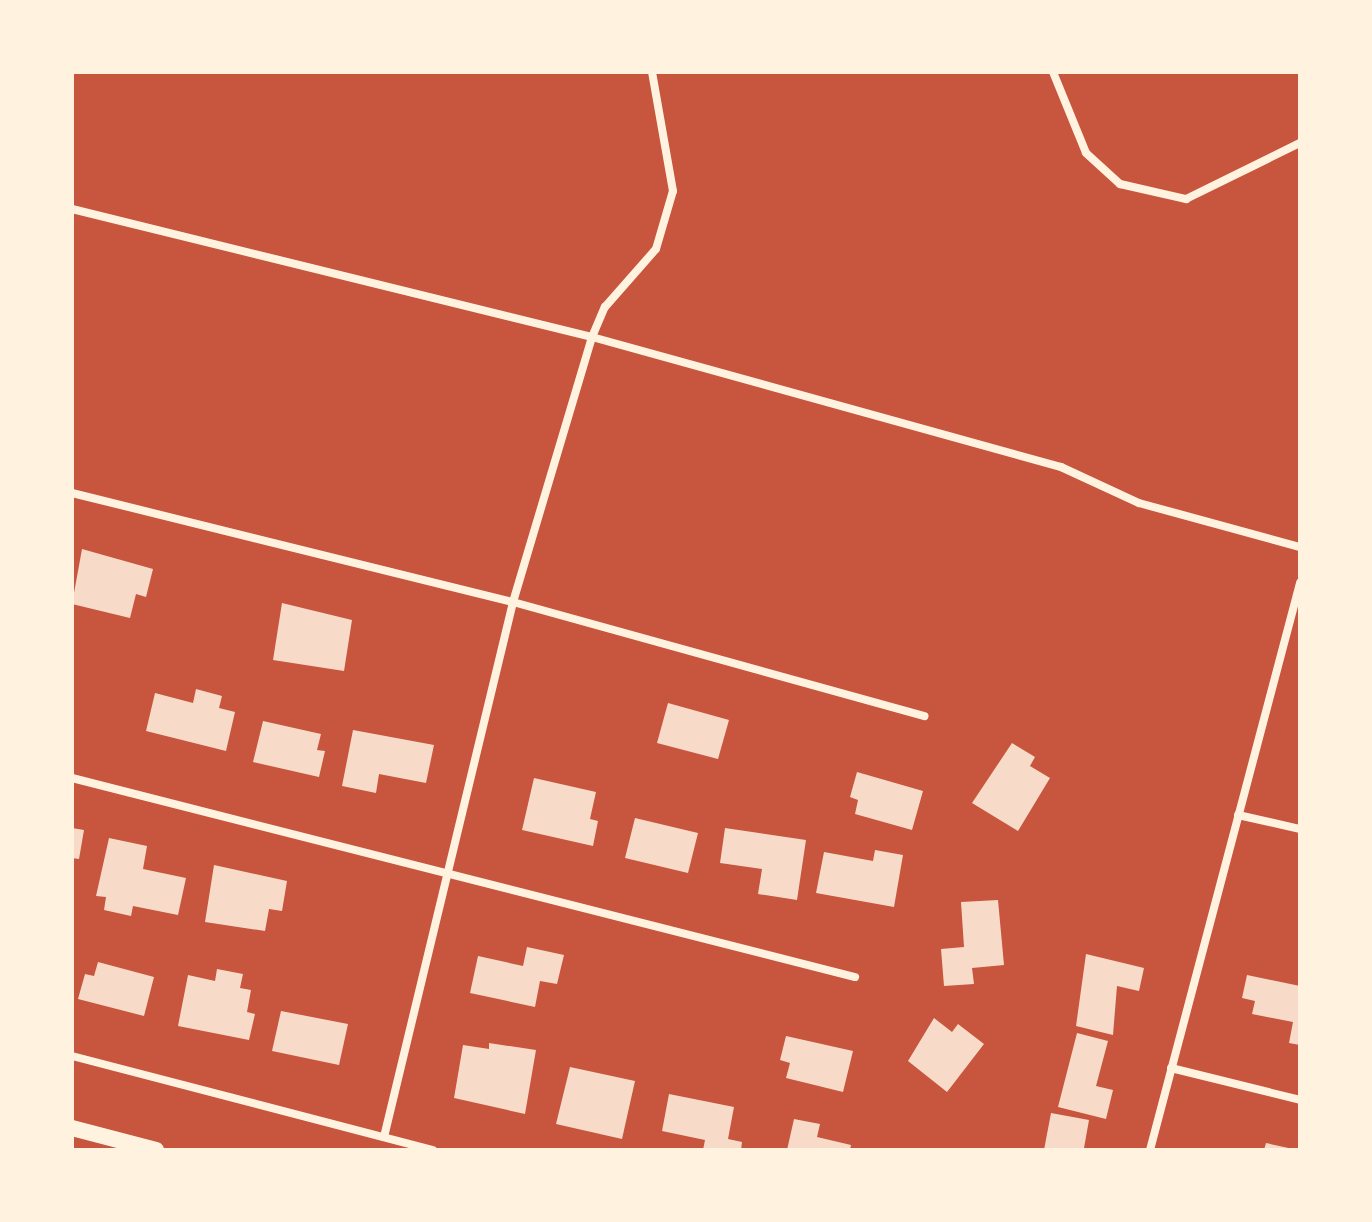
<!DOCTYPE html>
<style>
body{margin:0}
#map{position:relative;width:1372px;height:1222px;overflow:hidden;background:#c8553d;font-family:"Alegreya Sans",sans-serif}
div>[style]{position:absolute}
.building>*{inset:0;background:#f7dbc8}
.minor>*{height:8px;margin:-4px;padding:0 4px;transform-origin:4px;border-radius:4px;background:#fff3e0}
.primary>*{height:16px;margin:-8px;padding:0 8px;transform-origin:8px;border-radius:8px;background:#fff3e0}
span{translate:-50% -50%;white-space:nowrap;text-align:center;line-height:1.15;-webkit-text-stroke:7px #fff3e0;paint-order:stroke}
.frame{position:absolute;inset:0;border:74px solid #fff3e0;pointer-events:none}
</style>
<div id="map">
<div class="building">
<div style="clip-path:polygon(82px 549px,153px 569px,146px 597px,136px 594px,130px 618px,72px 604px)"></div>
<div style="clip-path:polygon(282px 603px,352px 620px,344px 671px,273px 660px)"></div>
<div style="clip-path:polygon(196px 689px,222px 696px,219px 708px,235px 712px,226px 751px,146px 731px,155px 693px,193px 703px)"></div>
<div style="clip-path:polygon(668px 703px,729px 720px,718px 759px,657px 743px)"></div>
<div style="clip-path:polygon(263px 721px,321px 734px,317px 750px,325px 751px,319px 777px,253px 762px)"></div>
<div style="clip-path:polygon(353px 730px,434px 745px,426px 783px,379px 774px,376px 793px,342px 786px)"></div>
<div style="clip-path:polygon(1012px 743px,1035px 757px,1030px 766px,1050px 778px,1018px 831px,972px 803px)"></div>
<div style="clip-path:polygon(857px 772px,923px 791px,912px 830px,855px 814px,858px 800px,850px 797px)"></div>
<div style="clip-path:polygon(534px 778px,596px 792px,590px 819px,598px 821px,593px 846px,522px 830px)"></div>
<div style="clip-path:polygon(635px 818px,698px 833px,688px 873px,625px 858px)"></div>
<div style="clip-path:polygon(72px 828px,84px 830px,79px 859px,72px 858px)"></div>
<div style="clip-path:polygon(725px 828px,806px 840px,797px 900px,758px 894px,762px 869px,720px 863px)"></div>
<div style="clip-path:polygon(109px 838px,147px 846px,143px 869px,186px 878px,178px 915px,133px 906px,131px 916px,104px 910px,106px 897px,96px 896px)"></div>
<div style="clip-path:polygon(875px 850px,903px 855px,894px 907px,816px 893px,824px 852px,873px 861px)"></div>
<div style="clip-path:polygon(214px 865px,287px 881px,282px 911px,269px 909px,265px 931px,205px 922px)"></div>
<div style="clip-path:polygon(998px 900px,1004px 965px,972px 968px,974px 984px,944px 986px,941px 949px,964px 947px,961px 902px)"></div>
<div style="clip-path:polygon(527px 947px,564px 955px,557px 984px,540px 981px,535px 1007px,470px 993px,478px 956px,523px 966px)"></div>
<div style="clip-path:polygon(1086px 954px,1144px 968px,1139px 991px,1117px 986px,1113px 1035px,1076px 1026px)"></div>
<div style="clip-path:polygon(98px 962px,154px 977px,144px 1016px,78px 999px,85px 974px,94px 976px)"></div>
<div style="clip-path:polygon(217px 969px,243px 974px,240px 988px,251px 990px,247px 1012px,255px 1014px,249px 1040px,178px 1026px,188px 975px,215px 981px)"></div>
<div style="clip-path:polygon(1247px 975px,1300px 986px,1300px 1045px,1289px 1043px,1293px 1022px,1252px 1014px,1255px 1001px,1242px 998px)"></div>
<div style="clip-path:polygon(281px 1011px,348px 1024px,339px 1065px,272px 1051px)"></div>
<div style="clip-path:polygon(934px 1018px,952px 1032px,958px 1024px,984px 1044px,947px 1092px,908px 1061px)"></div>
<div style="clip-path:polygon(1077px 1033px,1108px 1041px,1096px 1086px,1113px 1090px,1106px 1119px,1058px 1107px)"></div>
<div style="clip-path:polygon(786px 1036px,853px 1051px,843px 1092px,786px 1078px,790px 1063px,780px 1060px)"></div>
<div style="clip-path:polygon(489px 1043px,536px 1050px,525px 1114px,454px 1098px,463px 1045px,489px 1049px)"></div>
<div style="clip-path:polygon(570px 1067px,635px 1081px,622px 1139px,556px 1124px)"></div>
<div style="clip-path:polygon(669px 1094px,734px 1107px,728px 1139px,742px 1142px,741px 1150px,703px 1150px,705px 1140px,662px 1131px)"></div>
<div style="clip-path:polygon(1051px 1113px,1089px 1120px,1084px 1148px,1044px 1150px)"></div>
<div style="clip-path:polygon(794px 1119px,820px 1124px,817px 1137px,851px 1145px,850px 1150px,787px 1150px)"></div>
<div style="clip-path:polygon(1266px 1143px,1293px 1149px,1292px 1150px,1264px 1150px)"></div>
</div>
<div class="minor">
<div style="left:1053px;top:72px;width:87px;rotate:67.8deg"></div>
<div style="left:1086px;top:153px;width:46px;rotate:42.4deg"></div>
<div style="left:1120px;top:184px;width:68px;rotate:12.8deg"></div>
<div style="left:1186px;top:199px;width:127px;rotate:-26.2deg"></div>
<div style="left:72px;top:209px;width:536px;rotate:13.83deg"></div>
<div style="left:592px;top:337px;width:487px;rotate:15.5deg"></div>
<div style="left:1061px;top:467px;width:86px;rotate:24.8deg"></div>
<div style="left:1139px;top:503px;width:167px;rotate:15.3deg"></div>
<div style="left:72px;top:493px;width:454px;rotate:13.9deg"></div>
<div style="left:513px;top:602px;width:427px;rotate:15.5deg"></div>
<div style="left:72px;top:778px;width:808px;rotate:14.26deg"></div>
<div style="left:1238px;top:815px;width:64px;rotate:12.7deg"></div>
<div style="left:72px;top:1056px;width:373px;rotate:14.6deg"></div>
<div style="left:1171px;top:1068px;width:133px;rotate:13.9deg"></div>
<div style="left:384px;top:1137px;width:550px;rotate:-76.44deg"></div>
<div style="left:513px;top:602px;width:277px;rotate:-73.4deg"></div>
<div style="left:592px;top:337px;width:33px;rotate:-67deg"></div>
<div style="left:605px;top:307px;width:77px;rotate:-48.7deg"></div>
<div style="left:656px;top:249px;width:60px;rotate:-73.7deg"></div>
<div style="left:673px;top:191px;width:121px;rotate:-100deg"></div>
<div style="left:1150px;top:1150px;width:587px;rotate:-75.18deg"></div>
</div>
<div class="primary">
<div style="left:72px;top:1128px;width:87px;rotate:14.7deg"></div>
</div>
<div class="frame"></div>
</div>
